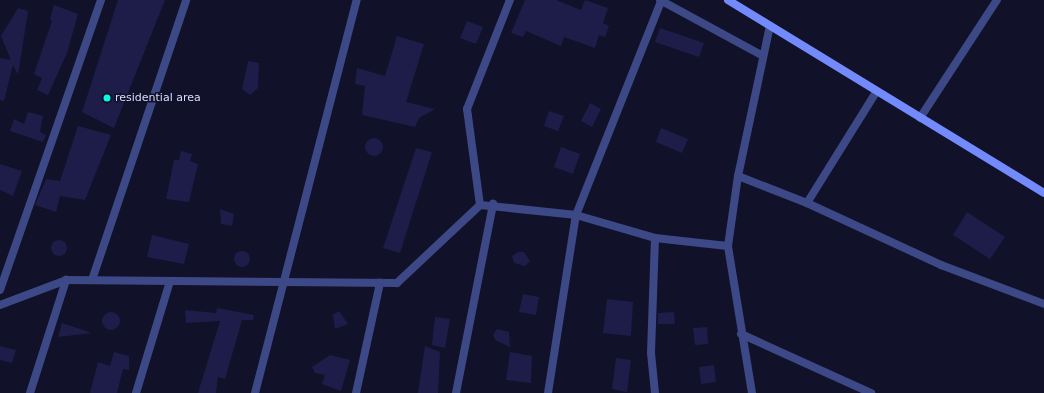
<!DOCTYPE html>
<style>
body{margin:0}
#map{position:relative;width:1044px;height:393px;overflow:hidden;background:#111129;font-family:"DejaVu Sans",sans-serif}
div>[style]{position:absolute}
.building>*{inset:0;background:#1e1d49}
.round{border-radius:50%}
.street>*{height:8px;margin:-4px;padding:0 4px;transform-origin:4px;border-radius:4px;background:#3d4986}
.secondary>*{height:8px;margin:-4px;padding:0 4px;transform-origin:4px;border-radius:4px;background:#738afc}
.dots>*{width:11px;height:11px;translate:-50% -50%;box-sizing:border-box;border:2px solid #111129;border-radius:50%}
span{translate:-50% -50%;white-space:nowrap;text-align:center;line-height:1.15;-webkit-text-stroke:3px #111129;paint-order:stroke}
.poi-label{font-size:11px;color:#d9dcfe}
.left{translate:0 -50%;text-align:left}
</style>
<div id="map">
<div class="building">
<div style="clip-path:polygon(118px 0,165px 0,114px 128px,82px 112px)"></div>
<div style="clip-path:polygon(525px 0,556px 0,581px 10px,585px 0,608px 8px,603px 23px,609px 26px,605px 37px,599px 35px,595px 48px,564px 37px,561px 46px,526px 31px,523px 37px,511px 33px)"></div>
<div style="clip-path:polygon(54px 5px,78px 14px,67px 53px,48px 95px,37px 90px,42px 78px,34px 74px,52px 21px,50px 19px)"></div>
<div style="clip-path:polygon(18px 8px,28px 11px,18px 75px,13px 65px,4px 101px,0 100px,0 58px,11px 60px,1px 36px)"></div>
<div style="clip-path:polygon(467px 21px,483px 27px,476px 44px,460px 38px)"></div>
<div style="clip-path:polygon(660px 28px,704px 43px,699px 57px,655px 42px)"></div>
<div style="clip-path:polygon(397px 36px,424px 44px,406px 102px,435px 109px,419px 118px,415px 127px,362px 115px,365px 86px,355px 84px,357px 68px,385px 76px)"></div>
<div style="clip-path:polygon(248px 61px,259px 63px,258px 88px,250px 95px,242px 89px)"></div>
<div style="clip-path:polygon(590px 103px,601px 109px,592px 127px,581px 121px)"></div>
<div style="clip-path:polygon(549px 111px,564px 116px,558px 131px,544px 126px)"></div>
<div style="clip-path:polygon(28px 112px,43px 116px,40px 132px,46px 135px,43px 142px,10px 131px,14px 119px,24px 124px)"></div>
<div style="clip-path:polygon(78px 126px,111px 135px,85px 200px,60px 196px,56px 212px,35px 205px,46px 179px,60px 181px)"></div>
<div style="clip-path:polygon(661px 128px,688px 139px,682px 153px,656px 142px)"></div>
<div class="round" style="left:365px;top:138px;width:18px;height:18px"></div>
<div style="clip-path:polygon(561px 147px,580px 154px,573px 174px,554px 167px)"></div>
<div style="clip-path:polygon(416px 148px,432px 152px,400px 253px,383px 248px)"></div>
<div style="clip-path:polygon(181px 151px,192px 154px,190px 161px,198px 164px,189px 202px,166px 199px,174px 160px,179px 160px)"></div>
<div style="clip-path:polygon(0 164px,22px 171px,13px 196px,0 190px)"></div>
<div style="clip-path:polygon(220px 209px,234px 214px,232px 226px,221px 224px)"></div>
<div style="clip-path:polygon(967px 212px,1005px 237px,990px 259px,953px 235px)"></div>
<div style="clip-path:polygon(152px 235px,189px 244px,184px 264px,147px 257px)"></div>
<div class="round" style="left:51px;top:240px;width:16px;height:16px"></div>
<div class="round" style="left:234px;top:251px;width:16px;height:16px"></div>
<div style="clip-path:polygon(518px 252px,524px 252px,530px 261px,525px 266px,514px 263px,512px 256px)"></div>
<div style="clip-path:polygon(523px 294px,539px 297px,536px 315px,519px 312px)"></div>
<div style="clip-path:polygon(607px 299px,633px 302px,631px 336px,603px 333px)"></div>
<div style="clip-path:polygon(217px 308px,254px 315px,253px 320px,242px 320px,225px 379px,218px 377px,216px 393px,198px 393px,220px 321px,186px 323px,185px 310px,216px 313px)"></div>
<div style="clip-path:polygon(339px 311px,348px 324px,335px 329px,333px 315px)"></div>
<div style="clip-path:polygon(674px 312px,675px 324px,658px 324px,658px 313px)"></div>
<div class="round" style="left:102px;top:312px;width:18px;height:18px"></div>
<div style="clip-path:polygon(435px 317px,450px 319px,445px 348px,432px 345px)"></div>
<div style="clip-path:polygon(62px 323px,92px 333px,58px 337px)"></div>
<div style="clip-path:polygon(707px 327px,708px 344px,695px 345px,693px 328px)"></div>
<div style="clip-path:polygon(497px 329px,509px 332px,510px 347px,495px 340px,493px 335px)"></div>
<div style="clip-path:polygon(0 346px,16px 350px,12px 363px,0 360px)"></div>
<div style="clip-path:polygon(425px 346px,440px 352px,438px 393px,418px 393px)"></div>
<div style="clip-path:polygon(114px 352px,129px 356px,129px 370px,123px 369px,117px 393px,90px 393px,98px 362px,110px 366px)"></div>
<div style="clip-path:polygon(510px 352px,532px 356px,531px 383px,506px 380px)"></div>
<div style="clip-path:polygon(330px 355px,350px 360px,341px 391px,322px 384px,325px 375px,315px 373px,312px 367px)"></div>
<div style="clip-path:polygon(616px 358px,631px 360px,627px 392px,612px 389px)"></div>
<div style="clip-path:polygon(714px 365px,716px 382px,701px 384px,699px 367px)"></div>
</div>
<div class="street">
<div style="left:660px;top:0;width:117px;rotate:28.5deg"></div>
<div style="left:920px;top:118px;width:141px;rotate:-56.9deg"></div>
<div style="left:738px;top:176px;width:74px;rotate:21.4deg"></div>
<div style="left:807px;top:203px;width:148px;rotate:24.8deg"></div>
<div style="left:941px;top:265px;width:110px;rotate:20.7deg"></div>
<div style="left:807px;top:203px;width:131px;rotate:-58.1deg"></div>
<div style="left:480px;top:205px;width:97px;rotate:-97.7deg"></div>
<div style="left:467px;top:109px;width:117px;rotate:-68.5deg"></div>
<div style="left:655px;top:238px;width:115px;rotate:92deg"></div>
<div style="left:651px;top:353px;width:40px;rotate:84.3deg"></div>
<div style="left:92px;top:280px;width:295px;rotate:-71.4deg"></div>
<div style="left:0;top:290px;width:307px;rotate:-70.8deg"></div>
<div style="left:0;top:305px;width:71px;rotate:-20.7deg"></div>
<div style="left:66px;top:280px;width:331px;rotate:0.5deg"></div>
<div style="left:397px;top:283px;width:114px;rotate:-43.2deg"></div>
<div style="left:480px;top:205px;width:97px;rotate:5.9deg"></div>
<div style="left:576px;top:215px;width:82px;rotate:16.2deg"></div>
<div style="left:655px;top:238px;width:73px;rotate:6.3deg"></div>
<div style="left:741px;top:334px;width:143px;rotate:24.4deg"></div>
<div style="left:30px;top:393px;width:119px;rotate:-72.3deg"></div>
<div style="left:136px;top:393px;width:117px;rotate:-73.1deg"></div>
<div style="left:255px;top:393px;width:406px;rotate:-75.5deg"></div>
<div style="left:356px;top:393px;width:113px;rotate:-77.7deg"></div>
<div style="left:456px;top:393px;width:193px;rotate:-78.9deg"></div>
<div style="left:548px;top:393px;width:180px;rotate:-81.1deg"></div>
<div style="left:576px;top:215px;width:230px;rotate:-68.3deg"></div>
<div style="left:752px;top:393px;width:149px;rotate:-99.3deg"></div>
<div style="left:728px;top:246px;width:71px;rotate:-81.9deg"></div>
<div style="left:738px;top:176px;width:153px;rotate:-78deg"></div>
</div>
<div class="secondary">
<div style="left:728px;top:0;width:370px;rotate:31.4deg"></div>
</div>
<div class="dots">
<div style="left:107px;top:98px;background:#0af9e2"></div>
</div>
<div class="poi-label">
<span class="left" style="left:115px;top:98px">residential area</span>
</div>
</div>
